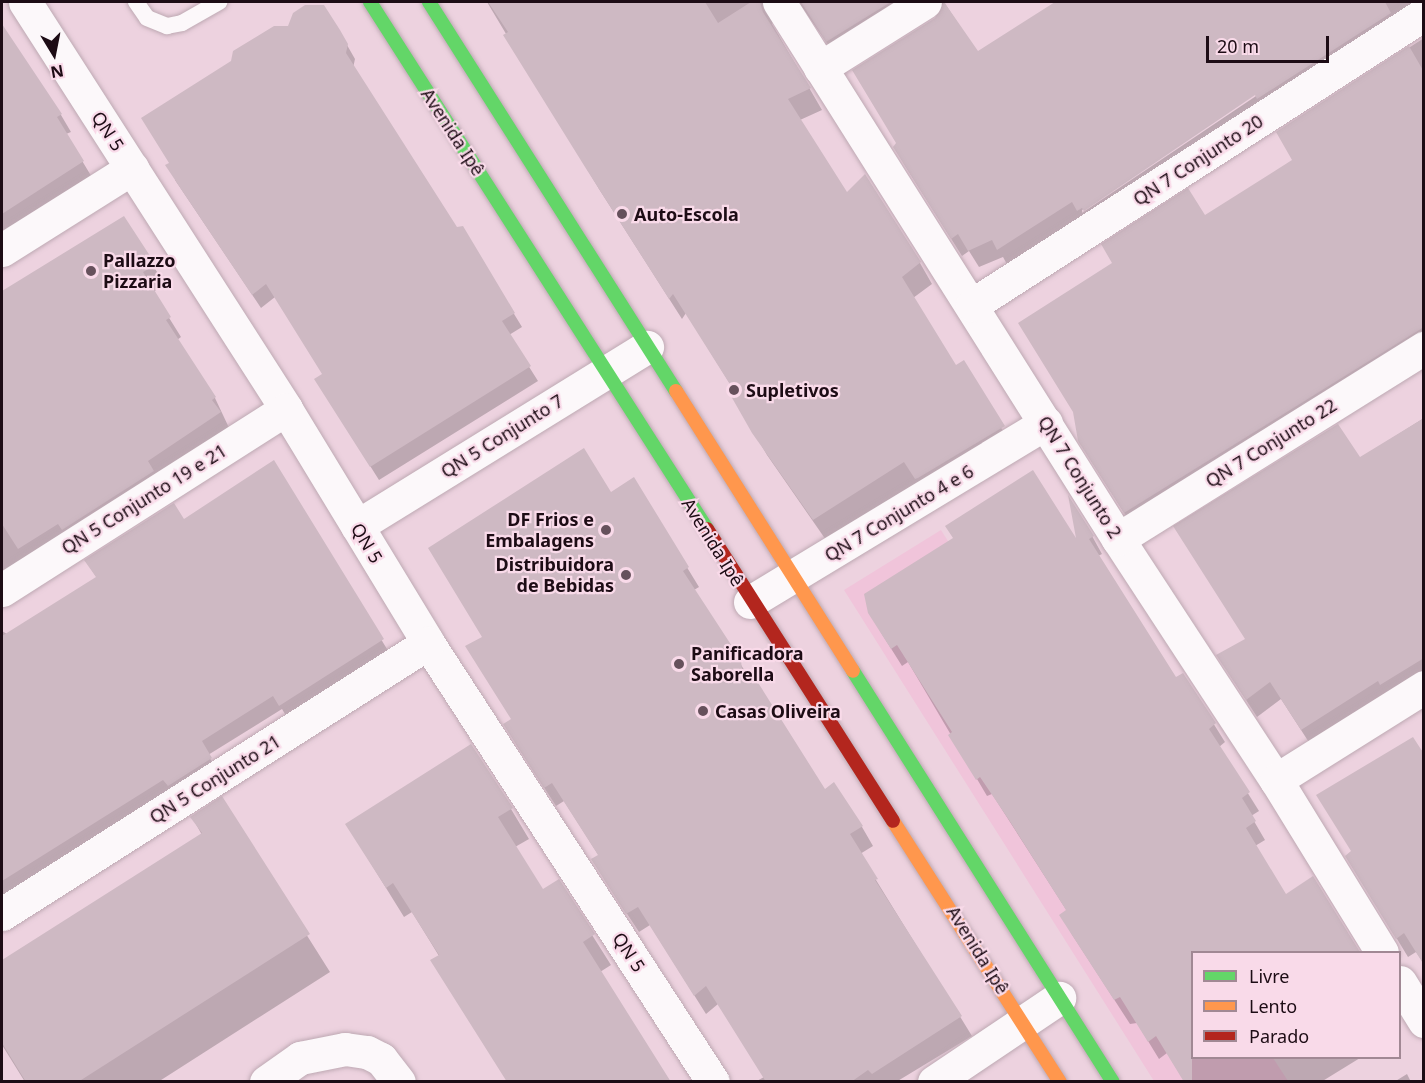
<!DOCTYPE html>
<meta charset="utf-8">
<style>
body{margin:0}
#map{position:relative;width:1425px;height:1083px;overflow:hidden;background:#edd2df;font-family:"Noto Sans",sans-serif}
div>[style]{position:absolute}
.built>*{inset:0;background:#f0c4da}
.shadow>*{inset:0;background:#0003}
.building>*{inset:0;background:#ceb9c3}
.roads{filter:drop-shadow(0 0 2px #bea9b3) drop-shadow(0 0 2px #bea9b3)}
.lane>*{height:16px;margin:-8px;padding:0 8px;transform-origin:8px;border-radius:8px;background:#fcf8fa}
.street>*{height:33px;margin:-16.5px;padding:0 16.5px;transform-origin:16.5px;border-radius:16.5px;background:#fcf8fa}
.fast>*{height:14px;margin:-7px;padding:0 7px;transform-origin:7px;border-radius:7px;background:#63d668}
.slow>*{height:14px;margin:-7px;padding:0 7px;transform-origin:7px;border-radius:7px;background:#ff974d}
.jam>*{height:14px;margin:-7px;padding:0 7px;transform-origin:7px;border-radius:7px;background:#b3261e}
.dots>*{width:16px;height:16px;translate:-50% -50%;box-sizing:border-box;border:3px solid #f9dae9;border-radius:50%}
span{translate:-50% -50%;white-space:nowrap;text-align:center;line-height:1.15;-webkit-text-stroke:4.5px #f9dae9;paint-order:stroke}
.street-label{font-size:18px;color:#1d0c15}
.poi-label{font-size:18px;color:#1d0c15;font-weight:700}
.left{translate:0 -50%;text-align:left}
.right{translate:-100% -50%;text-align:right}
.frame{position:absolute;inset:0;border:3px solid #1d0c15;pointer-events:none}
.legend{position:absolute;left:1191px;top:951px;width:210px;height:108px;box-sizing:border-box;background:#f9dae9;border:2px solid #a18894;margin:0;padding:8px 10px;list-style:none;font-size:18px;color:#1d0c15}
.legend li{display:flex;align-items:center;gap:12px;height:30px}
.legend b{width:30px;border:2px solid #a18894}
.north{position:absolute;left:24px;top:24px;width:60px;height:60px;-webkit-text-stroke:4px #f9dae9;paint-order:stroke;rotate:170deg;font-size:16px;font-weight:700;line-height:24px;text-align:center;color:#1d0c15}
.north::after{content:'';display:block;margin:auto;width:21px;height:27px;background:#1d0c15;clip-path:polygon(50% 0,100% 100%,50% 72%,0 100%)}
.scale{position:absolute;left:1206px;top:36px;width:123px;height:27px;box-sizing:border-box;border:3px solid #1d0c15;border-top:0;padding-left:8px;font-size:18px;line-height:21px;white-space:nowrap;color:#1d0c15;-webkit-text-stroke:4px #f9dae9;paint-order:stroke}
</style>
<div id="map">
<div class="built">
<div style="clip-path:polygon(941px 530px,1207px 952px,1192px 952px,1192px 1058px,1273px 1058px,1288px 1081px,1154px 1081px,844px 590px)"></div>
</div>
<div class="shadow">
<div style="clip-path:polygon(evenodd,487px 2px,944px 2px,978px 54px,1058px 2px,1424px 2px,1008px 266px,1003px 257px,979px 267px,969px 251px,962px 256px,904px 164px,898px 144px,936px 19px,943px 6px,938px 4px,840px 62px,802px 7px,782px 7px,772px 24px,822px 110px,800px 120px,847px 194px,920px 263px,932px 284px,913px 298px,956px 367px,1016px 448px,826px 540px,767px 455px,729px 389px,732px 387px,686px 313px,682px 319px,599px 189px,487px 2px,1261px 90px,1262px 92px,1082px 213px,1082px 210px,1261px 90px)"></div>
<div style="clip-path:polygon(3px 28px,61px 115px,71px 132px,66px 134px,93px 179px,2px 237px)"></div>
<div style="clip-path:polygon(1424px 38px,1424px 349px,1135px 530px,1090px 459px,1204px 217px,1294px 160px,1278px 132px)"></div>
<div style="clip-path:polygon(347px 45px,355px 59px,353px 68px,456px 229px,462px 228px,522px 327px,509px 335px,538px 381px,379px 480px,324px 393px,324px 375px,275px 297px,261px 308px,175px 180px)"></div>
<div style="clip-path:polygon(124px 218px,165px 285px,153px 292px,181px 337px,177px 340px,215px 398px,231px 432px,2px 579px,2px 293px)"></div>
<div style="clip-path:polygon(1424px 418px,1424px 679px,1312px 747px,1281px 699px,1257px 717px,1228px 672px,1359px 459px)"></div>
<div style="clip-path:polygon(274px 462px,390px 654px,288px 719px,282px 709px,208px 755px,218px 772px,2px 905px,2px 631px,7px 634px,97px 578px,86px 561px,184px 521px)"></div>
<div style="clip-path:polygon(633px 479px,699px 587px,694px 590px,748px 676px,825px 791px,834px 784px,862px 827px,873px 846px,860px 854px,972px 1036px,896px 1082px,755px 1082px,764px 1077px,718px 1004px,706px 1014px,650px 925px,639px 932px,604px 879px,599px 856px,564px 801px,556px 806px,516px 744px,512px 720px,484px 638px,611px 494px)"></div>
<div style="clip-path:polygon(1092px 536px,1102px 554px,1098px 556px,1175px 679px,1183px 675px,1225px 742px,1219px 747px,1259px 811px,1251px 816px,1265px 840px,1255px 846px,1286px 896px,1313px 878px,1359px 952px,1192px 952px,1192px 1058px,1360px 1058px,1321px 1082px,1185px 1082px,1167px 1053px,1159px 1059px,1137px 1023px,1130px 1024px,1071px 933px,1067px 911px,992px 794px,987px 796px,908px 662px,902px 666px,880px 631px)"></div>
<div style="clip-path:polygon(1424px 747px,1424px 964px,1416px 952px,1408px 957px,1358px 875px,1352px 852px)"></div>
<div style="clip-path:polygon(221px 799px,330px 972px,158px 1082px,25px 1082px,2px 1045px,2px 962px,202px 835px,192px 817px)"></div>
<div style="clip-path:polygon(511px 809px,529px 839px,515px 847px,542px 891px,558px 881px,611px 965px,600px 972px,439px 956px,412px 912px,404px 917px,347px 825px)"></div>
<div style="clip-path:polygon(1407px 1074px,1411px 1082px,1394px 1082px)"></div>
</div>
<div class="building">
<div style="clip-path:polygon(488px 2px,705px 2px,718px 23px,751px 2px,760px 2px,763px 12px,811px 88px,788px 99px,847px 192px,865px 174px,921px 262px,902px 277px,956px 365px,964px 360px,1005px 426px,918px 478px,915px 479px,904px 462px,813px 520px,752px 433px,727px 389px,731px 386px,673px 294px,669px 299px,585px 167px,503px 35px,508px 32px)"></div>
<div style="clip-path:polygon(801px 2px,891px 2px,826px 42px)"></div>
<div style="clip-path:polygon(944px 2px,978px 51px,1055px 2px,1385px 2px,1391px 13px,1257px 99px,1255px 95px,1084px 211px,1082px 208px,1077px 211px,1072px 202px,997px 250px,992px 240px,968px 251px,958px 234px,951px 239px,893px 147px,896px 143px,852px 70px,935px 18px)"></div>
<div style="clip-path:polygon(305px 5px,324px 5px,340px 30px,348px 44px,346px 53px,457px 227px,463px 226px,515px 313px,502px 321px,531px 366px,370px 467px,314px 379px,322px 374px,266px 284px,252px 295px,165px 165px,169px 163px,141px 118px,231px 61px,233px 51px,274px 26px,288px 26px,293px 13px)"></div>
<div style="clip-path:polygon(2px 24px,62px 114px,57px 117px,84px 161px,2px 214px)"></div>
<div style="clip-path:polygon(1409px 46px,1424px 72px,1424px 327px,1124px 513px,1078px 441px,1073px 412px,1018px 323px,1112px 263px,1101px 244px,1188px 188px,1205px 215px,1292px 160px,1276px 132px)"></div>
<div style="clip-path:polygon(124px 216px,156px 265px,143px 272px,171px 317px,166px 320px,216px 397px,212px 400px,221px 412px,148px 461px,154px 471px,62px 530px,58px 524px,18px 549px,2px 524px,2px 291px)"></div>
<div style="clip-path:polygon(1424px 418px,1424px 658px,1380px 685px,1378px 681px,1301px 730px,1270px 682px,1246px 700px,1216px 655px,1245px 639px,1173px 526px,1338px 424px,1360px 457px)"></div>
<div style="clip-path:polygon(584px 448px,611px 492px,634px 477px,689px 567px,683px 571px,741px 660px,742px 670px,757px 681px,825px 789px,834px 782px,863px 826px,850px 834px,878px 879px,875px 880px,962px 1016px,872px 1074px,868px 1070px,851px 1082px,766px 1082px,706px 986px,694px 996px,638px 907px,626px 914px,591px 859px,598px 855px,552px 783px,544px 788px,503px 724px,511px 719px,465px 646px,482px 637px,428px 548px)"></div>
<div style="clip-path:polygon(274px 460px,384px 639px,279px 706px,273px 696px,202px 741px,212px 758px,168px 786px,163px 780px,2px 881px,2px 636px,96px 577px,84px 560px,174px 503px,184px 519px)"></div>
<div style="clip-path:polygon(1033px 470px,1076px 538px,1068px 495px,1094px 536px,1089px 539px,1176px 677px,1183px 673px,1216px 723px,1209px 729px,1250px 792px,1242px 798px,1256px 821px,1246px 828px,1286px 894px,1313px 876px,1360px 952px,1192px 952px,1192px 1082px,1184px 1082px,1156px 1036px,1148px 1042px,1120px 997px,1114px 1000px,1059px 915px,1066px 910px,1009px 820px,980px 777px,976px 780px,948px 735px,952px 732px,897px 645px,891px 649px,868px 613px,864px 594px,953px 538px,945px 526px)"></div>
<div style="clip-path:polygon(1413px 737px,1424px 754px,1424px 965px,1404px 933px,1396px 939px,1345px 856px,1351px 851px,1316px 795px)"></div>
<div style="clip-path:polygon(471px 744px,513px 808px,498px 817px,543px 889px,559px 879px,595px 934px,583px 942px,671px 1082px,507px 1082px,430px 960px,439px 955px,393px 883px,386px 888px,345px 824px)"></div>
<div style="clip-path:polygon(222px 796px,310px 934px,78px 1082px,26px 1082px,2px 1043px,2px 960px,202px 833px,190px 817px)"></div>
</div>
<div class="roads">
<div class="lane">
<div style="left:136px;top:2px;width:19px;rotate:55deg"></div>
<div style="left:147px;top:18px;width:22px;rotate:22deg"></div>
<div style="left:167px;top:26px;width:15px;rotate:-11deg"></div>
<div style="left:182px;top:23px;width:43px;rotate:-29.6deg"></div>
</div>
<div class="street">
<div style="left:25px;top:2px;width:483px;rotate:57.3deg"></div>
<div style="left:286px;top:409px;width:274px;rotate:58.7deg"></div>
<div style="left:428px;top:643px;width:523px;rotate:57.01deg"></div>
<div style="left:779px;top:2px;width:635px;rotate:57.74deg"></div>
<div style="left:1118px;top:539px;width:288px;rotate:56.8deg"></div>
<div style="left:1276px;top:780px;width:202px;rotate:58.4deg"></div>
<div style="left:820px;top:68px;width:124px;rotate:-32.2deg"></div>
<div style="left:2px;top:250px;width:154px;rotate:-32.2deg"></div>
<div style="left:972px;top:305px;width:538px;rotate:-32.77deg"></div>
<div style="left:357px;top:526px;width:341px;rotate:-31.7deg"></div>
<div style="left:1118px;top:539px;width:361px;rotate:-32deg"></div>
<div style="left:2px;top:590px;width:337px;rotate:-32.5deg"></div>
<div style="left:750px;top:602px;width:346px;rotate:-31.2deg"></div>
<div style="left:1276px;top:780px;width:175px;rotate:-32.1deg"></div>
<div style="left:2px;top:914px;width:505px;rotate:-32.46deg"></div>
<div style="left:1400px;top:982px;width:46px;rotate:58.4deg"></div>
<div style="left:266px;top:1082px;width:42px;rotate:-35.2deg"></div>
<div style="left:300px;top:1058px;width:46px;rotate:-11.3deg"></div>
<div style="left:345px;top:1049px;width:22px;rotate:8deg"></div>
<div style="left:367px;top:1052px;width:16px;rotate:27deg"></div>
<div style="left:381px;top:1059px;width:29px;rotate:52deg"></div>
<div style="left:934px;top:1082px;width:151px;rotate:-33.9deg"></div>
</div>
<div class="fast">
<div style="left:370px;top:2px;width:626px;rotate:57.4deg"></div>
<div style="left:429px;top:2px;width:461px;rotate:57.6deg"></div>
<div style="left:853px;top:671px;width:486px;rotate:57.7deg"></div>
</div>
<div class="slow">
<div style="left:676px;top:391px;width:331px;rotate:57.7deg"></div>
<div style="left:893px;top:821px;width:310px;rotate:57.4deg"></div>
</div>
<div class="jam">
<div style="left:707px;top:529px;width:346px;rotate:57.5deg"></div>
</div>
</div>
<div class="dots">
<div style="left:622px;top:214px;background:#66515c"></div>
<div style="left:91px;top:271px;background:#66515c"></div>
<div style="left:734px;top:390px;background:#66515c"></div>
<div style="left:606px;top:530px;background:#66515c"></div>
<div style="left:626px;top:575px;background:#66515c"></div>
<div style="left:679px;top:664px;background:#66515c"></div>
<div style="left:703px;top:711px;background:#66515c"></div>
</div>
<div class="street-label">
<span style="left:108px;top:131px;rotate:57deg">QN 5</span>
<span style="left:453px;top:132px;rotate:57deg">Avenida Ipê</span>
<span style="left:1198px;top:160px;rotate:-33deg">QN 7 Conjunto 20</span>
<span style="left:502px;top:436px;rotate:-32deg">QN 5 Conjunto 7</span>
<span style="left:1271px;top:443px;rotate:-32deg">QN 7 Conjunto 22</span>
<span style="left:1080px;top:477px;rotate:58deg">QN 7 Conjunto 2</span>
<span style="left:144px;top:499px;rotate:-32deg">QN 5 Conjunto 19 e 21</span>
<span style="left:899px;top:513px;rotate:-31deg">QN 7 Conjunto 4 e 6</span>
<span style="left:713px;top:542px;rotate:58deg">Avenida Ipê</span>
<span style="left:367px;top:543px;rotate:59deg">QN 5</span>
<span style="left:215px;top:779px;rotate:-32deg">QN 5 Conjunto 21</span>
<span style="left:978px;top:950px;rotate:58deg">Avenida Ipê</span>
<span style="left:629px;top:952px;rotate:57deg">QN 5</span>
</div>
<div class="poi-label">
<span class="left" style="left:634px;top:214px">Auto-Escola</span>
<span class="left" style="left:103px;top:271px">Pallazzo<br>Pizzaria</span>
<span class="left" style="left:746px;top:390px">Supletivos</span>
<span class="right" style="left:594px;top:530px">DF Frios e<br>Embalagens</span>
<span class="right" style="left:614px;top:575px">Distribuidora<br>de Bebidas</span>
<span class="left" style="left:691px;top:664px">Panificadora<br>Saborella</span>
<span class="left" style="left:715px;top:711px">Casas Oliveira</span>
</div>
<div class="frame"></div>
<ul class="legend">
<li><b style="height:8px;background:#63d668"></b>Livre</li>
<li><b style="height:8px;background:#ff974d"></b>Lento</li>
<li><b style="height:8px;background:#b3261e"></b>Parado</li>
</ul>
<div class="north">N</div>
<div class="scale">20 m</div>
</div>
